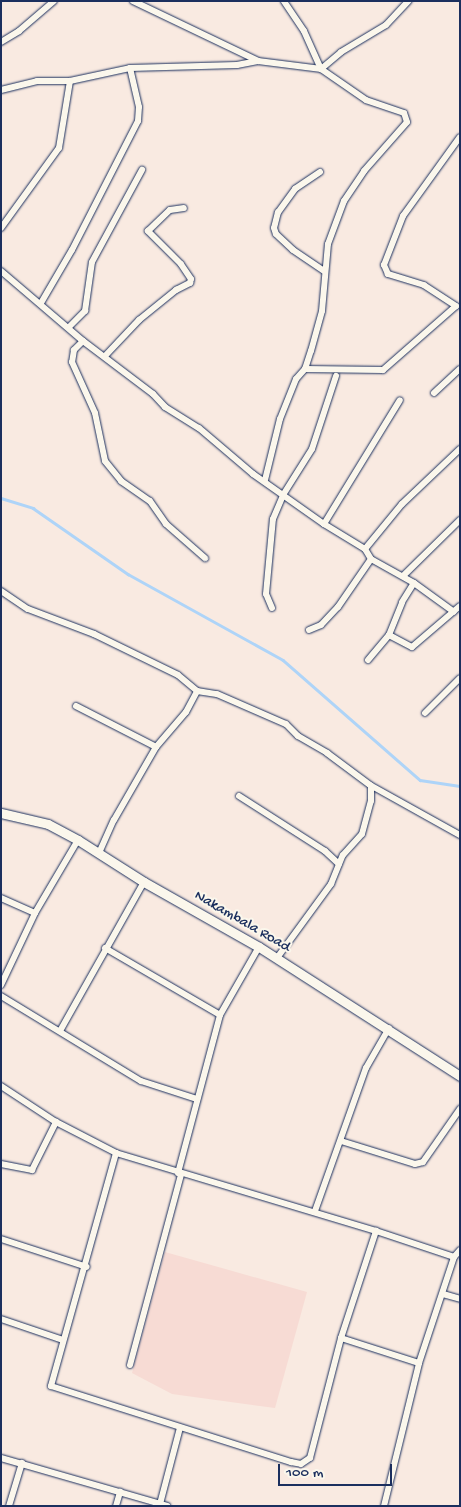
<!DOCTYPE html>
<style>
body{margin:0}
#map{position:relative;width:461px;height:1507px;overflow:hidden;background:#f9eae1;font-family:"Gochi Hand",sans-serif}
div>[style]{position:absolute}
.built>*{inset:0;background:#f7dbd4}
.stream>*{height:2.5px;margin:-1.25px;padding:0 1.25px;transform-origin:1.25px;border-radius:1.25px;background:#aed4f8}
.roads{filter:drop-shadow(0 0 1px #1b2f5e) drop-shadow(0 0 1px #1b2f5e)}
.street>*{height:6px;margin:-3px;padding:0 3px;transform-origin:3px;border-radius:3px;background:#fbf7ec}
.secondary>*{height:9px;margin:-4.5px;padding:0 4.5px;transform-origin:4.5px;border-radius:4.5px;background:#fbf7ec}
span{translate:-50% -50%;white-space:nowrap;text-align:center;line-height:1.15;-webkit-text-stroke:4px #fbf7ec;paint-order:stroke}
.street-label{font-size:15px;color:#1b2f5e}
.frame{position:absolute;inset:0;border:2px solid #1b2f5e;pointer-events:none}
.scale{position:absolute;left:278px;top:1464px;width:114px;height:22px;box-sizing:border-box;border:2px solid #1b2f5e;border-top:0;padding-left:6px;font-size:15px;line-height:18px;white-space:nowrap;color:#1b2f5e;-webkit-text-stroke:4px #fbf7ec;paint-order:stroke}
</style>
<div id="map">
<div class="built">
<div style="clip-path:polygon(165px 1252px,307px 1292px,275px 1408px,172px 1394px,132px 1373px)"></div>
</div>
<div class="stream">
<div style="left:1px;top:498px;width:34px;rotate:17deg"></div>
<div style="left:33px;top:508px;width:116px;rotate:34.8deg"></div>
<div style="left:128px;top:574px;width:177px;rotate:29deg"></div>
<div style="left:283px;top:660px;width:182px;rotate:41.2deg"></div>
<div style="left:420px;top:780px;width:40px;rotate:8.5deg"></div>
</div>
<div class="roads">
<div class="street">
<div style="left:133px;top:1px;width:139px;rotate:25.6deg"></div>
<div style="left:258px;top:61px;width:64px;rotate:7.2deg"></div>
<div style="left:321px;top:69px;width:42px;rotate:-114.1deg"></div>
<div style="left:304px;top:31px;width:36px;rotate:-124deg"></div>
<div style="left:1px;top:42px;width:21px;rotate:-31deg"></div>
<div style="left:19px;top:31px;width:46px;rotate:-40.6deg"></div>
<div style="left:1px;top:90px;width:37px;rotate:-14deg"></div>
<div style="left:37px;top:81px;width:33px"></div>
<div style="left:320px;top:172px;width:30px;rotate:146deg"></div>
<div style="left:295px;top:189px;width:29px;rotate:126deg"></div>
<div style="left:278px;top:212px;width:16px;rotate:104deg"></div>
<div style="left:274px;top:228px;width:6px;rotate:72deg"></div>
<div style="left:276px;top:234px;width:23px;rotate:43deg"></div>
<div style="left:293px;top:250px;width:37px;rotate:34deg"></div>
<div style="left:1px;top:228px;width:99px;rotate:-54.1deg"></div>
<div style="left:59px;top:148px;width:68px;rotate:-80.7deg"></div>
<div style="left:70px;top:81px;width:61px;rotate:-12.2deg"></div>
<div style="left:130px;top:68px;width:107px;rotate:-1.6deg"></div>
<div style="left:237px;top:65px;width:21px;rotate:-11deg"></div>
<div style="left:1px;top:271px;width:108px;rotate:40.5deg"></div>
<div style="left:83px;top:341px;width:88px;rotate:37.1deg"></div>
<div style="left:153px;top:394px;width:18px;rotate:47deg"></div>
<div style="left:165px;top:407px;width:40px;rotate:32deg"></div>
<div style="left:199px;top:428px;width:71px;rotate:40.4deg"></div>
<div style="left:253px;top:474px;width:87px;rotate:35.2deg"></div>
<div style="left:324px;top:524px;width:48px;rotate:31.4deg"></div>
<div style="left:365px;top:549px;width:12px;rotate:59deg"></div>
<div style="left:371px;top:559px;width:49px;rotate:29.2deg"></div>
<div style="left:414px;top:583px;width:49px;rotate:35.9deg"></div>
<div style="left:41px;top:303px;width:61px;rotate:-59.7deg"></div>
<div style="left:72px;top:250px;width:145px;rotate:-62.9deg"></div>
<div style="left:138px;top:121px;width:14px;rotate:-86deg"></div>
<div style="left:139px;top:107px;width:40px;rotate:-103deg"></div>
<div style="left:69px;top:327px;width:23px;rotate:-45deg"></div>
<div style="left:85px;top:311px;width:49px;rotate:-81.9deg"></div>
<div style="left:92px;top:262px;width:105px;rotate:-61.5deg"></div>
<div style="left:83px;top:341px;width:13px;rotate:135deg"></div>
<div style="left:74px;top:350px;width:12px;rotate:99deg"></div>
<div style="left:72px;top:362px;width:56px;rotate:65.7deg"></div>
<div style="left:95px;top:413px;width:49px;rotate:78.2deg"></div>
<div style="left:105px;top:461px;width:26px;rotate:51deg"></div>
<div style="left:121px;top:481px;width:35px;rotate:35deg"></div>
<div style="left:150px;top:501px;width:28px;rotate:55deg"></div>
<div style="left:166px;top:524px;width:52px;rotate:41.1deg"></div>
<div style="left:105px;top:356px;width:50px;rotate:-46.6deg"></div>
<div style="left:139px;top:320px;width:48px;rotate:-39deg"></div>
<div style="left:176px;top:290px;width:16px;rotate:-27deg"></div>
<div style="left:190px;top:283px;width:4px;rotate:-76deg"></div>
<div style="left:191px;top:279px;width:18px;rotate:-124deg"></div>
<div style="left:181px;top:264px;width:47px;rotate:-135deg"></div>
<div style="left:148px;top:231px;width:30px;rotate:-44deg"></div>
<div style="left:170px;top:210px;width:14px;rotate:-8deg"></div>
<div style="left:305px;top:369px;width:78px;rotate:0.7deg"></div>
<div style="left:383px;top:370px;width:97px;rotate:-41.2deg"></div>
<div style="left:456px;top:306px;width:38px;rotate:-147deg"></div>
<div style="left:424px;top:285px;width:38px;rotate:-163deg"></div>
<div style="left:388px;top:274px;width:10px;rotate:-114deg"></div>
<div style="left:384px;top:265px;width:53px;rotate:-68.8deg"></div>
<div style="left:403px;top:216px;width:97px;rotate:-54.2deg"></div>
<div style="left:434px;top:393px;width:35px;rotate:-43deg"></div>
<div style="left:265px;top:480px;width:63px;rotate:-76.2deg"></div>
<div style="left:280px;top:419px;width:43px;rotate:-68.2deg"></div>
<div style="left:296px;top:379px;width:13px;rotate:-48deg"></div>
<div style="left:305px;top:369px;width:19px;rotate:-72deg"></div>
<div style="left:311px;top:351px;width:41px;rotate:-74.6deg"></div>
<div style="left:322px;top:311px;width:67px;rotate:-84.9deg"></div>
<div style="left:328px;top:244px;width:46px;rotate:-69.6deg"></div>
<div style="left:344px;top:201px;width:36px;rotate:-56deg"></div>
<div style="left:364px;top:171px;width:65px;rotate:-48.7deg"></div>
<div style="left:407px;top:122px;width:9px;rotate:-108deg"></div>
<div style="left:404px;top:113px;width:40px;rotate:-161.1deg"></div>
<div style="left:366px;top:100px;width:55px;rotate:-145.4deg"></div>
<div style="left:321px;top:69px;width:26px;rotate:-40deg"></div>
<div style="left:341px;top:52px;width:52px;rotate:-31deg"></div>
<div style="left:386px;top:25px;width:33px;rotate:-47deg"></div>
<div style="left:324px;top:524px;width:145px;rotate:-58.5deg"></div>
<div style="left:365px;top:549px;width:58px;rotate:-50.6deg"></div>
<div style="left:402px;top:504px;width:80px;rotate:-43.5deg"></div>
<div style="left:403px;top:576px;width:80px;rotate:-44.5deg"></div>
<div style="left:1px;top:591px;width:32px;rotate:34deg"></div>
<div style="left:28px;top:609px;width:71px;rotate:20.7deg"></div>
<div style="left:94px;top:634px;width:93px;rotate:26deg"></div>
<div style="left:178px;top:675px;width:25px;rotate:40deg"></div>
<div style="left:197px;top:691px;width:20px;rotate:9deg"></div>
<div style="left:217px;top:694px;width:75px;rotate:23.5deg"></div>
<div style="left:286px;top:724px;width:17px;rotate:45deg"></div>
<div style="left:298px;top:736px;width:34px;rotate:30deg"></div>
<div style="left:327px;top:753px;width:54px;rotate:36.7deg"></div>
<div style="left:370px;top:785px;width:103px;rotate:29.1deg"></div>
<div style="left:272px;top:608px;width:15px;rotate:-113deg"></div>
<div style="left:266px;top:594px;width:75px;rotate:-84.7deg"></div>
<div style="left:273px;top:519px;width:26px;rotate:-67deg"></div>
<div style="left:283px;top:495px;width:54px;rotate:-57.8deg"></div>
<div style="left:312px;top:449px;width:77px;rotate:-71.8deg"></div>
<div style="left:309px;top:630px;width:13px;rotate:-23deg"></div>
<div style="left:321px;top:625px;width:25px;rotate:-47deg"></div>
<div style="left:338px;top:607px;width:58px;rotate:-55.5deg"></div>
<div style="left:389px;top:635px;width:26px;rotate:28deg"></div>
<div style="left:412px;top:647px;width:63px;rotate:-40.5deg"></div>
<div style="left:368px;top:660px;width:33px;rotate:-50deg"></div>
<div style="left:389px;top:635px;width:35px;rotate:-68deg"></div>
<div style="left:402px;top:602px;width:22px;rotate:-58deg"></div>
<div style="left:76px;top:706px;width:90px;rotate:27.1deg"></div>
<div style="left:425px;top:713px;width:49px;rotate:-45deg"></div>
<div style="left:239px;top:796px;width:102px;rotate:32.6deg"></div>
<div style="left:325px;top:851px;width:19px;rotate:43deg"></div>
<div style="left:99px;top:853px;width:36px;rotate:-66deg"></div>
<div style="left:114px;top:820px;width:84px;rotate:-60.1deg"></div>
<div style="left:156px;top:747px;width:46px;rotate:-49.4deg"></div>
<div style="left:186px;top:712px;width:24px;rotate:-62deg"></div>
<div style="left:1px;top:898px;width:37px;rotate:24deg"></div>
<div style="left:105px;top:948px;width:133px;rotate:30.2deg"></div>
<div style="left:277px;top:958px;width:92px;rotate:-53.9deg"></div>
<div style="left:331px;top:884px;width:31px;rotate:-68deg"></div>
<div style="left:343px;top:855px;width:28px;rotate:-48deg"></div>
<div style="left:362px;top:834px;width:34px;rotate:-75deg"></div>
<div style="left:371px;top:801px;width:15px;rotate:-90deg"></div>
<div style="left:1px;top:985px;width:80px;rotate:-64.7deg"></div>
<div style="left:35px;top:913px;width:85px;rotate:-59.5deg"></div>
<div style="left:1px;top:996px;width:164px;rotate:31.3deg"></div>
<div style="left:141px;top:1081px;width:59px;rotate:17.8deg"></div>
<div style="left:60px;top:1031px;width:171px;rotate:-60.6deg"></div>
<div style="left:1px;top:1086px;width:66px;rotate:33.2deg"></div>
<div style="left:56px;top:1122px;width:68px;rotate:27.3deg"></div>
<div style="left:116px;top:1153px;width:271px;rotate:16.7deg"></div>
<div style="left:341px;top:1141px;width:77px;rotate:17.3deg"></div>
<div style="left:415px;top:1164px;width:8px;rotate:-14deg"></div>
<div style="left:423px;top:1162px;width:65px;rotate:-55.1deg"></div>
<div style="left:116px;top:1153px;width:242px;rotate:105.6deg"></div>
<div style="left:51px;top:1386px;width:252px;rotate:17.6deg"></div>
<div style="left:291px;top:1462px;width:10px;rotate:11deg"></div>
<div style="left:301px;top:1464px;width:11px;rotate:-34deg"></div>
<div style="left:310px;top:1458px;width:124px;rotate:-75.5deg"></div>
<div style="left:341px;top:1338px;width:113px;rotate:-71.9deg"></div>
<div style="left:376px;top:1231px;width:82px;rotate:18.4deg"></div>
<div style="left:1px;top:1164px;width:32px;rotate:11deg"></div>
<div style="left:32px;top:1170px;width:54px;rotate:-63.4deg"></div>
<div style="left:178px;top:1173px;width:163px;rotate:-75.1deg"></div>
<div style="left:220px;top:1015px;width:78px;rotate:-60.2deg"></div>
<div style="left:315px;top:1211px;width:152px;rotate:-70.4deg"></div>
<div style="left:366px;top:1068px;width:46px;rotate:-60.1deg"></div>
<div style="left:1px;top:1239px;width:90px;rotate:18deg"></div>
<div style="left:443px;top:1294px;width:18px;rotate:16deg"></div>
<div style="left:1px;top:1319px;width:65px;rotate:18.7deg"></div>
<div style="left:341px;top:1338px;width:82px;rotate:17.8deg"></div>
<div style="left:130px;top:1365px;width:198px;rotate:-75deg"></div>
<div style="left:1px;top:1458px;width:173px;rotate:16.1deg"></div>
<div style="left:160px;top:1504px;width:79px;rotate:-75.3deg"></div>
<div style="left:9px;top:1506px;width:45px;rotate:-73.2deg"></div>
<div style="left:116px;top:1506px;width:15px;rotate:-74deg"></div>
<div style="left:384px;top:1506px;width:147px;rotate:-76.2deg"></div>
<div style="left:419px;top:1363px;width:112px;rotate:-71.7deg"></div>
<div style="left:454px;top:1257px;width:9px;rotate:-49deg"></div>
</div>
<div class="secondary">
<div style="left:1px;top:813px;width:48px;rotate:13.2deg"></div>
<div style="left:48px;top:824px;width:34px;rotate:28deg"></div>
<div style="left:78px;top:840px;width:78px;rotate:32.5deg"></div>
<div style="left:144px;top:882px;width:132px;rotate:29.5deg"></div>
<div style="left:259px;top:947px;width:239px;rotate:32.7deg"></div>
</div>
</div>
<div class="street-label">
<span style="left:242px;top:922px;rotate:30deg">Nakambala Road</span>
</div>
<div class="frame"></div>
<div class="scale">100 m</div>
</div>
